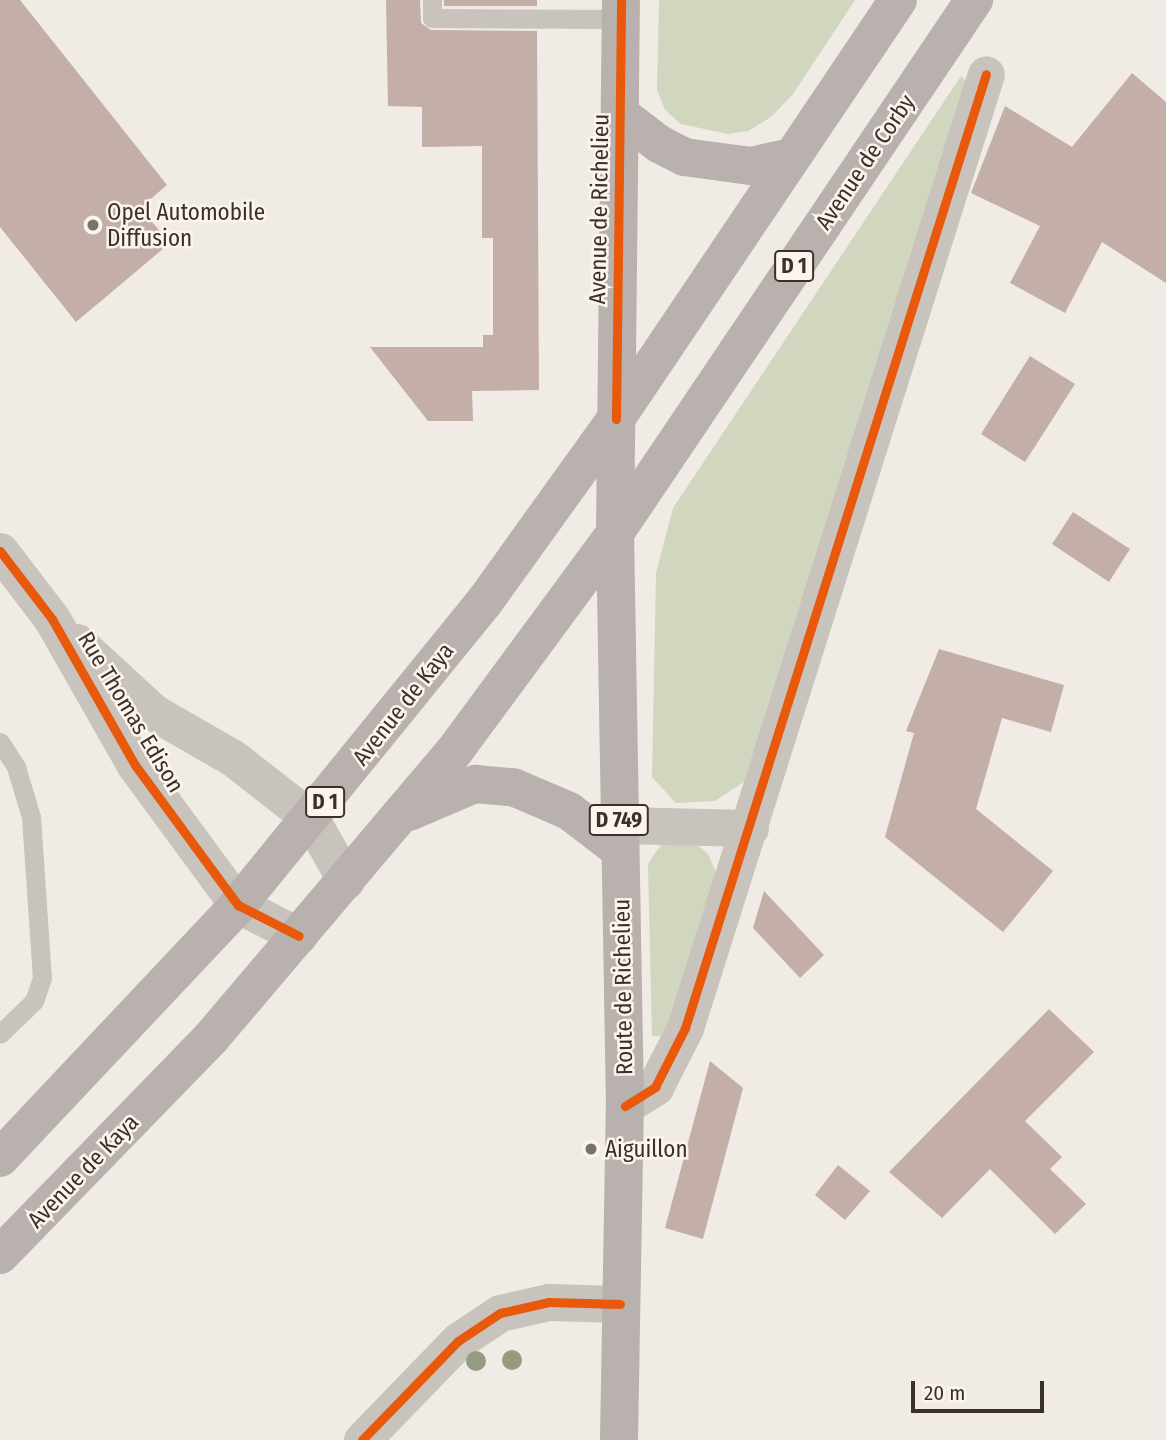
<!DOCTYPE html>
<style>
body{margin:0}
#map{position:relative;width:1166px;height:1440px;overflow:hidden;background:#f0ebe5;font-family:"Fira Sans Condensed",sans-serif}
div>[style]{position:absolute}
.green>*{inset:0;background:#d1d6bf}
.building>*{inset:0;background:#c3afa7}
.service>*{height:19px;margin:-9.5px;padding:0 9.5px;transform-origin:9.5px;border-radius:9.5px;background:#c9c3be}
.minor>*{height:37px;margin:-18.5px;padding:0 18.5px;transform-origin:18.5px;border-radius:18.5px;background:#c9c3be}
.primary>*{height:38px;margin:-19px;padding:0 19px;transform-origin:19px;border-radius:19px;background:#b8b1ad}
.cycleway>*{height:9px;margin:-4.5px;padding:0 4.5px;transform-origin:4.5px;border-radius:4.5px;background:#e8590c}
.trees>*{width:20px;height:20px;margin:-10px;border-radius:50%;background:#959b80}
.dots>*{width:19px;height:19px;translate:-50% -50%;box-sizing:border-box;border:4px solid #fbf5ee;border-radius:50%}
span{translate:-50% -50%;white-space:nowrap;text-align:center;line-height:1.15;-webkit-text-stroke:5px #fbf5ee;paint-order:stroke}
.shield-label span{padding:2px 5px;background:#fbf5ee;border:2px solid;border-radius:5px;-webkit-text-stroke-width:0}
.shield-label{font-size:21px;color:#3b302b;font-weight:700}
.street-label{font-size:23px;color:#3b302b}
.poi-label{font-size:23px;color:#3b302b}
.left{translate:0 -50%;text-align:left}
.scale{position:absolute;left:911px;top:1381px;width:133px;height:32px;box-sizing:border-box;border:4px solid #3b302b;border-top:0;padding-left:9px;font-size:21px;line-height:24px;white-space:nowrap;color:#3b302b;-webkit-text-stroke:5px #fbf5ee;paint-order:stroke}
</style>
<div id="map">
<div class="green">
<div style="clip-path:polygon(659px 0,855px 0,793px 94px,771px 117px,748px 131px,728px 134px,681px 124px,665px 110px,657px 90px)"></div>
<div style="clip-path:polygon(961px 76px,967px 82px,747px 780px,715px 801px,676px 803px,652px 777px,656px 573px,673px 508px)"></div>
<div style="clip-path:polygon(662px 843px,696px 844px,708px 854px,716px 872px,668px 1026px,662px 1036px,652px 1036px,648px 864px)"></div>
</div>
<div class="building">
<div style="clip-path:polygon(0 0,20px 0,167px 185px,140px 208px,170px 243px,76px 322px,0 227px)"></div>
<div style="clip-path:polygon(386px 0,420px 0,421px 23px,431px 30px,537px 31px,539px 390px,472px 391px,473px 421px,428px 421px,370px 347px,483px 347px,483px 335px,493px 335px,493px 238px,482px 238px,482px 146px,422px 147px,422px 107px,388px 106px)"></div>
<div style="clip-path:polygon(444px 0,537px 0,537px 6px,444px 6px)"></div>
<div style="clip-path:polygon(1132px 73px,1166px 102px,1166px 283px,1102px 242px,1065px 313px,1010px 283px,1040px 226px,971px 193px,1005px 106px,1072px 147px)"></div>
<div style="clip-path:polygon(1030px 356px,1075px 384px,1025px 462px,981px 434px)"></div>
<div style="clip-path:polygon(1073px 512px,1130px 549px,1109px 582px,1052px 544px)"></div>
<div style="clip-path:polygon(939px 649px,1064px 685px,1051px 732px,1002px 718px,976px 809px,1053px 871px,1003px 932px,885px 837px,914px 733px,906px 731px)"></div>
<div style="clip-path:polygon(764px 891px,824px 955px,800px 978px,753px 928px)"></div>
<div style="clip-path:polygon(1049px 1009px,1094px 1052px,1025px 1121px,1062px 1157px,1050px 1169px,1086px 1204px,1055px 1234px,990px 1169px,942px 1218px,889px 1172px)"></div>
<div style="clip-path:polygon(710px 1061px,743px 1088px,703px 1239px,665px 1228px)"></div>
<div style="clip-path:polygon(838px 1165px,870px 1191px,845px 1220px,815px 1195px)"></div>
</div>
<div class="service">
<div style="left:432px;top:0;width:18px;rotate:90deg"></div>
<div style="left:432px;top:18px;width:189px;rotate:0.3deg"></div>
<div style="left:0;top:742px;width:30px;rotate:57deg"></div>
<div style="left:16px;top:767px;width:52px;rotate:73.3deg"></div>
<div style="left:31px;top:817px;width:161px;rotate:86.1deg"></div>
<div style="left:42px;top:978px;width:24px;rotate:109deg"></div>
<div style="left:34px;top:1001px;width:47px;rotate:135.9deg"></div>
</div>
<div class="minor">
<div style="left:0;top:551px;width:86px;rotate:52.6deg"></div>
<div style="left:52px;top:619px;width:168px;rotate:60.4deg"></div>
<div style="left:135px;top:765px;width:174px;rotate:53.7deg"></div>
<div style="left:238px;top:905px;width:68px;rotate:26.9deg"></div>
<div style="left:77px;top:642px;width:103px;rotate:42.6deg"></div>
<div style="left:153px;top:712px;width:92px;rotate:29.9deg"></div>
<div style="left:233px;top:758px;width:99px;rotate:38deg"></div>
<div style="left:311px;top:819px;width:71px;rotate:60.6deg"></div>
<div style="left:619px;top:825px;width:131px;rotate:1.3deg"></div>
<div style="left:625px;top:1106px;width:36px;rotate:-32deg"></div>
<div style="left:655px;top:1087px;width:66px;rotate:-63deg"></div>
<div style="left:685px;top:1028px;width:1000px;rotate:-72.49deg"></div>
<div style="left:362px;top:1440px;width:138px;rotate:-45.9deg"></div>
<div style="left:458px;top:1341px;width:50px;rotate:-33.7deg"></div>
<div style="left:500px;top:1313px;width:50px;rotate:-12.7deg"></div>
<div style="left:549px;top:1302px;width:71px;rotate:1.6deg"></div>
</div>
<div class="primary">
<div style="left:620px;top:114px;width:49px;rotate:37.6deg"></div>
<div style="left:659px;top:144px;width:28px;rotate:27deg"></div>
<div style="left:684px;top:157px;width:68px;rotate:7.7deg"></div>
<div style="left:751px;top:166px;width:41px;rotate:-12.7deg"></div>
<div style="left:409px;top:812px;width:72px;rotate:-23deg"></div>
<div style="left:475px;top:784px;width:38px;rotate:5deg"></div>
<div style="left:513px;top:787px;width:61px;rotate:23.2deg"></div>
<div style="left:569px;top:811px;width:64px;rotate:37.4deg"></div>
<div style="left:0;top:1158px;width:347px;rotate:-46.7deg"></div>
<div style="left:238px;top:905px;width:392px;rotate:-50.9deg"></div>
<div style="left:485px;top:601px;width:224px;rotate:-54.3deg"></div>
<div style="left:616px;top:419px;width:505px;rotate:-56.06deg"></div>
<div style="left:0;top:1255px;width:303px;rotate:-45.8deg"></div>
<div style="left:211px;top:1038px;width:379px;rotate:-49.7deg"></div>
<div style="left:456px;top:749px;width:268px;rotate:-53.6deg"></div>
<div style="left:615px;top:533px;width:643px;rotate:-56.04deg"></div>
<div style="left:619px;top:1440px;width:334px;rotate:-89deg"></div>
<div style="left:625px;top:1106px;width:573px;rotate:-91deg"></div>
<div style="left:615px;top:533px;width:533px;rotate:-89.36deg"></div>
</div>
<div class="cycleway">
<div style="left:616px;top:419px;width:419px;rotate:-89.3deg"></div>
<div style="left:0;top:551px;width:86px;rotate:52.6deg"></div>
<div style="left:52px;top:619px;width:168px;rotate:60.4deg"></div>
<div style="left:135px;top:765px;width:174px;rotate:53.7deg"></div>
<div style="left:238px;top:905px;width:68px;rotate:26.9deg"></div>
<div style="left:625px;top:1106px;width:36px;rotate:-32deg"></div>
<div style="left:655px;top:1087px;width:66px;rotate:-63deg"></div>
<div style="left:685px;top:1028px;width:1000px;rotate:-72.49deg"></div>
<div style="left:362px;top:1440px;width:138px;rotate:-45.9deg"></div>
<div style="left:458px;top:1341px;width:50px;rotate:-33.7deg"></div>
<div style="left:500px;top:1313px;width:50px;rotate:-12.7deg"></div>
<div style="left:549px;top:1302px;width:71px;rotate:1.6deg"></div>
</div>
<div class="trees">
<div style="left:512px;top:1360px"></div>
<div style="left:476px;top:1361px"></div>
</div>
<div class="dots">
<div style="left:93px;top:225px;background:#7a716c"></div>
<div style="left:591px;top:1149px;background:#7a716c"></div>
</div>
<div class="shield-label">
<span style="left:794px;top:266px">D 1</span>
<span style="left:325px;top:802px">D 1</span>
<span style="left:619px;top:820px">D 749</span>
</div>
<div class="street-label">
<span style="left:865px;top:162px;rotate:-56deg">Avenue de Corby</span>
<span style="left:599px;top:209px;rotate:-89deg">Avenue de Richelieu</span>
<span style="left:403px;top:704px;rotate:-52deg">Avenue de Kaya</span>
<span style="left:131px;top:712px;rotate:59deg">Rue Thomas Edison</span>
<span style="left:623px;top:987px;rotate:-91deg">Route de Richelieu</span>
<span style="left:83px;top:1171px;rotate:-46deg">Avenue de Kaya</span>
</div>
<div class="poi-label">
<span class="left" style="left:107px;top:225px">Opel Automobile<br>Diffusion</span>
<span class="left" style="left:605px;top:1149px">Aiguillon</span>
</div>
<div class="scale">20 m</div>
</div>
